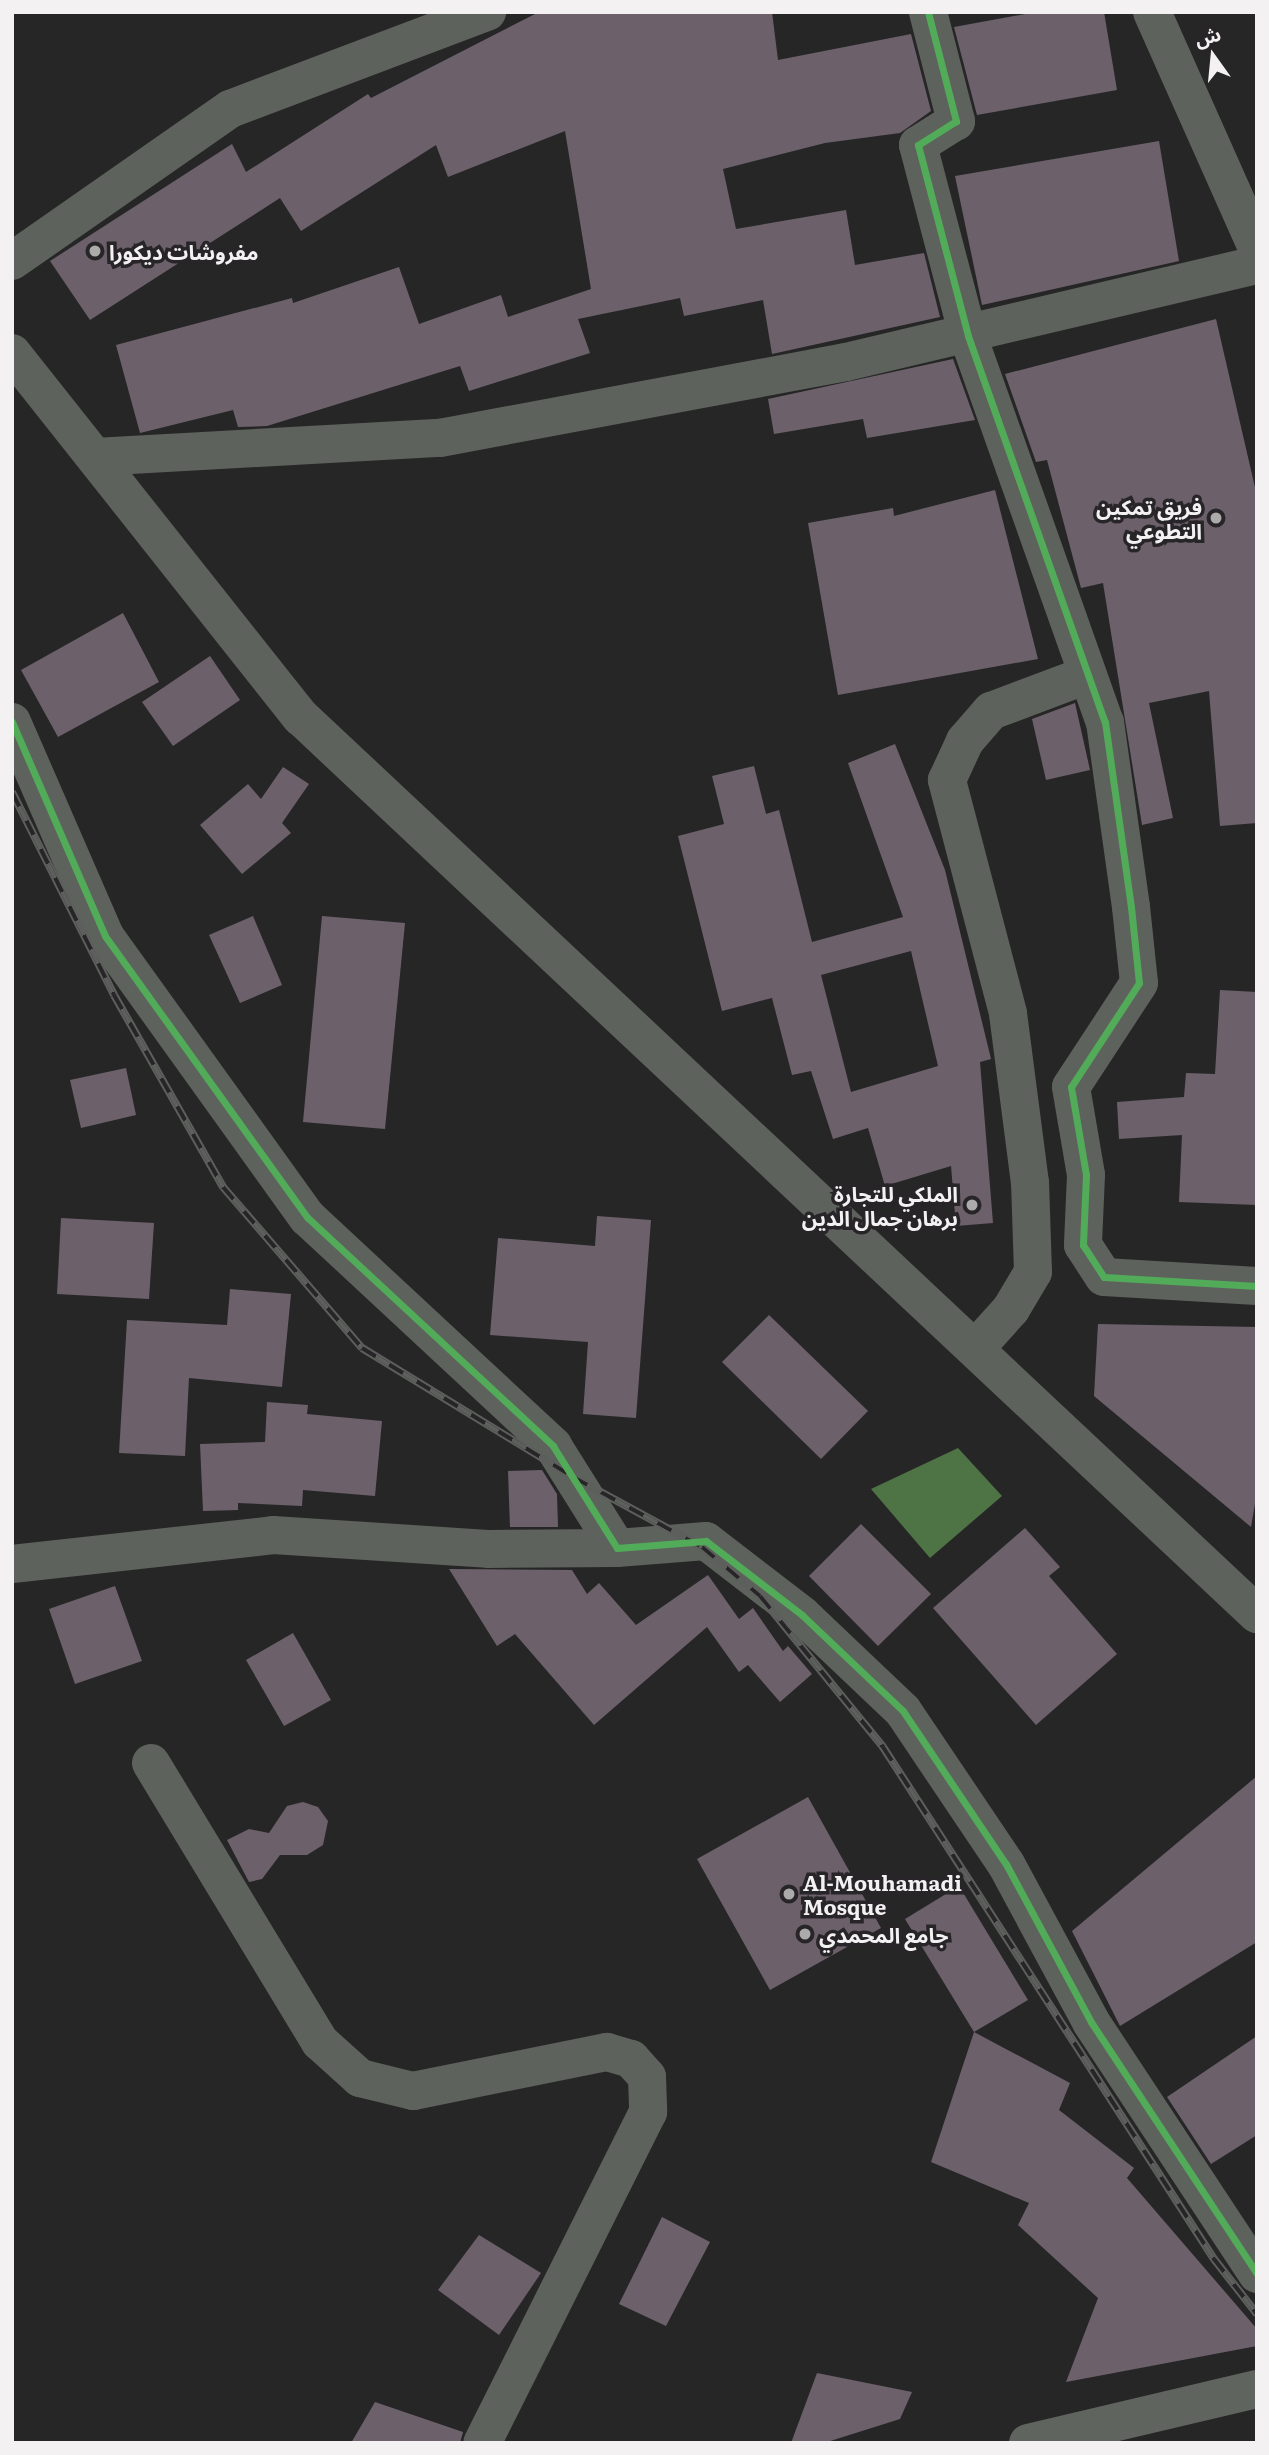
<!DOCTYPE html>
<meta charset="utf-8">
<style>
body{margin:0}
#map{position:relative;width:1269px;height:2455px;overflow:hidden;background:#272627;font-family:Literata,"Noto Sans Arabic",serif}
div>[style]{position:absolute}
.water>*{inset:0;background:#4e7345}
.building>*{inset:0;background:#6c616a}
.street>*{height:38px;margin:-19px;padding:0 19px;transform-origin:19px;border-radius:19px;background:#5d625c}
.secondary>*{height:38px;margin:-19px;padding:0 19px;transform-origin:19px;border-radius:19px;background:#5f655e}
.primary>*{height:38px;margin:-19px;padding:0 19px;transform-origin:19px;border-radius:19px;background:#5e625d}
.rail>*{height:8px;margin-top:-4px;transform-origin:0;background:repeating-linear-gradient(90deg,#282528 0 16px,#5d5f5d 0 32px);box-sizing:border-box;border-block:2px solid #5d5f5d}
.cycleway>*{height:7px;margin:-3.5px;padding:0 3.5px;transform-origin:3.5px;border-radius:3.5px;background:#51ab58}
.dots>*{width:19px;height:19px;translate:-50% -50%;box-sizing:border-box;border:4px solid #282528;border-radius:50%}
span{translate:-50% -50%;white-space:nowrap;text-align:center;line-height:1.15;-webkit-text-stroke:7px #282528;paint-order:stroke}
.poi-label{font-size:21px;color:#f3f1f2;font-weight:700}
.left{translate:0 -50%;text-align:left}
.right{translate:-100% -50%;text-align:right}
.frame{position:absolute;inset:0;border:14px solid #f3f1f2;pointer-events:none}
.north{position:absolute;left:1178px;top:21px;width:70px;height:70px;-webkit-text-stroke:5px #282528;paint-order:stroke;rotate:345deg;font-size:19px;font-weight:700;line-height:28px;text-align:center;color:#f3f1f2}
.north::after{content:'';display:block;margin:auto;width:24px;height:32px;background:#f3f1f2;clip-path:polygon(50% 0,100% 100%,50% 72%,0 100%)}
</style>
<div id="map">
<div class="water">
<div style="clip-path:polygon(958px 1448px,1002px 1496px,930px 1558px,871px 1489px)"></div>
</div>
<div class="building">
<div style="clip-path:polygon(539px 12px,772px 12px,778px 60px,911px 34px,931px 111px,900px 133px,825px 143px,723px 169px,736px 229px,846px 210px,855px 265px,924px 253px,940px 317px,772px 354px,763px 300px,684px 316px,680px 298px,578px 319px,590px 353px,469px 391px,460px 366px,267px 426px,238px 427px,233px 410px,140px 433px,116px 345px,292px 298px,293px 303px,399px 267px,419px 324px,501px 295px,508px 317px,591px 289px,565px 131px,448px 177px,436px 145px,301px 231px,280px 198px,90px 320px,50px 261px,232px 144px,246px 172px,368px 94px,371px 98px)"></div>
<div style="clip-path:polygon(1036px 12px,1104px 12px,1117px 90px,977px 115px,954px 27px)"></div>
<div style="clip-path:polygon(1159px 141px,1179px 261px,982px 305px,955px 176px)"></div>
<div style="clip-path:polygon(1216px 319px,1257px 496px,1257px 823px,1220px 826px,1209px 691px,1149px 703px,1173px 818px,1142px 825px,1103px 583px,1081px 588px,1047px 460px,1036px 462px,1005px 374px)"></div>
<div style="clip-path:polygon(953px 359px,975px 420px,867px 438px,863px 419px,774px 434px,768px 399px)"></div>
<div style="clip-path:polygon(995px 490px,1038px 659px,838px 695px,808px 523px,893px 508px,894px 516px)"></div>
<div style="clip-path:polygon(123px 613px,159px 682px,58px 737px,21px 670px)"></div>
<div style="clip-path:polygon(210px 656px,240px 700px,173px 746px,142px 702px)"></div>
<div style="clip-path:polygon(1075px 703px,1090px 770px,1046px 780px,1032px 719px)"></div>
<div style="clip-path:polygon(evenodd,895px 744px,945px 870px,991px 1059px,980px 1062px,993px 1223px,956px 1226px,951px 1166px,885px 1186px,868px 1128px,833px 1139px,811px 1071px,792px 1075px,772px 998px,722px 1011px,678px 836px,724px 824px,712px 776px,754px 766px,766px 814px,779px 810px,812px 942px,903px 917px,848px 763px,895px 744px,911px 951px,938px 1066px,851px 1092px,821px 975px,911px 951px)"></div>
<div style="clip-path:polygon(283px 767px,309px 784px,282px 823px,291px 833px,242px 874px,200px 825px,248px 784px,261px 799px)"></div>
<div style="clip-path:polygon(253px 916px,282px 985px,240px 1003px,209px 935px)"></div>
<div style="clip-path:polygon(322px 916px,405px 923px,385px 1129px,303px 1122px)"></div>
<div style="clip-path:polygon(1220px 990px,1257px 992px,1257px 1205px,1179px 1202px,1182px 1135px,1119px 1139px,1117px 1102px,1184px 1097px,1186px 1073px,1215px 1074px)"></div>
<div style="clip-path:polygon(126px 1068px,136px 1115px,81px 1128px,70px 1080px)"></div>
<div style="clip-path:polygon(597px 1216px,651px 1220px,636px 1418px,583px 1414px,588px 1342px,490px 1335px,498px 1238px,595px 1246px)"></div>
<div style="clip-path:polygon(61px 1218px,154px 1223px,149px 1299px,57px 1294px)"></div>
<div style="clip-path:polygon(230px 1289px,291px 1294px,282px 1387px,189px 1378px,185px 1456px,119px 1453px,127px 1320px,227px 1325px)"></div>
<div style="clip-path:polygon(769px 1315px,868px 1411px,821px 1459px,722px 1362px)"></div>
<div style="clip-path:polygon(1098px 1324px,1257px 1327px,1257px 1492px,1251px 1527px,1094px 1396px)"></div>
<div style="clip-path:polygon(267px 1402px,308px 1405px,307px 1414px,382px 1421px,375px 1496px,303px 1490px,302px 1506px,238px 1503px,238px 1510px,203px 1511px,200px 1444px,265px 1442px)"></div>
<div style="clip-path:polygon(542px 1470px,557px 1494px,558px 1527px,510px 1527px,508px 1471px)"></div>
<div style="clip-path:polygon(861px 1524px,931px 1594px,878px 1646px,809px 1576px)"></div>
<div style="clip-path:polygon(1025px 1528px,1060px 1567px,1049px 1576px,1117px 1654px,1036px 1725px,933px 1608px)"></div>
<div style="clip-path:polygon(449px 1569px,572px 1570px,587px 1594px,599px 1583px,636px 1625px,708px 1575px,739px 1619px,753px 1608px,783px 1651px,788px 1646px,812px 1674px,780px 1702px,748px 1665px,739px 1672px,707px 1627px,594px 1725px,515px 1634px,497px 1646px)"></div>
<div style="clip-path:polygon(115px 1586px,142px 1661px,75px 1684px,49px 1609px)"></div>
<div style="clip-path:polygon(293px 1633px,331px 1700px,284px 1726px,246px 1660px)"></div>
<div style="clip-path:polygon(1257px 1776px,1257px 1942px,1120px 2026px,1072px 1931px)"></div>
<div style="clip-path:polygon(808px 1797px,881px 1928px,770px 1990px,697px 1859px)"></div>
<div style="clip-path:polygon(303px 1802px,318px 1807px,328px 1821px,323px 1845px,307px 1855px,280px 1855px,262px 1879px,249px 1882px,227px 1840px,249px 1829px,269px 1833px,287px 1806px)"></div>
<div style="clip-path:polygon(959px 1886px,1028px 2000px,974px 2032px,905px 1919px)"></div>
<div style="clip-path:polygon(974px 2032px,1070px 2083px,1059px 2110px,1134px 2168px,1127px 2178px,1257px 2329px,1257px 2346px,1066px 2382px,1098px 2298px,1018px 2225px,1029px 2203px,931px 2162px)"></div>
<div style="clip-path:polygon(1257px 2036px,1257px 2135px,1211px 2164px,1167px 2097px)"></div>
<div style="clip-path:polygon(662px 2217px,710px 2242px,666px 2326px,619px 2304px)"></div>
<div style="clip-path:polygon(479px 2235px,541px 2273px,499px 2335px,438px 2290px)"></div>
<div style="clip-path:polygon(817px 2373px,912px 2392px,900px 2419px,824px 2443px,791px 2443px)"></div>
<div style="clip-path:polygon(375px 2402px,463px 2432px,460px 2443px,351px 2443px)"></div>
</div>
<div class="street">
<div style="left:928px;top:12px;width:113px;rotate:75.6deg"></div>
<div style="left:956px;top:121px;width:45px;rotate:147.7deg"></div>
<div style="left:918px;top:145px;width:197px;rotate:75.3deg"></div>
<div style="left:968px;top:336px;width:410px;rotate:70.5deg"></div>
<div style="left:1105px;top:722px;width:187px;rotate:82deg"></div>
<div style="left:1131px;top:907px;width:76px;rotate:84deg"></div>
<div style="left:1139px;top:983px;width:124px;rotate:123.2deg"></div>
<div style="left:1071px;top:1087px;width:89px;rotate:80.3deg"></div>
<div style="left:1086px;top:1175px;width:70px;rotate:92.5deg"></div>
<div style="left:1083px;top:1245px;width:38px;rotate:57deg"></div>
<div style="left:1104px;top:1277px;width:153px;rotate:3.4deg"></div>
<div style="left:1152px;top:12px;width:258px;rotate:66deg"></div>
<div style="left:12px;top:261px;width:266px;rotate:-34.9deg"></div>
<div style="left:230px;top:109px;width:275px;rotate:-20.7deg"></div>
<div style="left:95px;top:457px;width:346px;rotate:-3.2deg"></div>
<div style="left:440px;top:438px;width:413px;rotate:-10.6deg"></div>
<div style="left:846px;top:362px;width:422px;rotate:-13.3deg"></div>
<div style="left:12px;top:722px;width:233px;rotate:66.5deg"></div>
<div style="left:105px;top:936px;width:347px;rotate:54.3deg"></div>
<div style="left:308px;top:1218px;width:335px;rotate:42.9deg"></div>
<div style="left:553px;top:1446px;width:120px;rotate:57.9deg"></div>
<div style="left:617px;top:1548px;width:89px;rotate:-4.5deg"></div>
<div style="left:706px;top:1541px;width:121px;rotate:37.6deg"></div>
<div style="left:802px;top:1615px;width:139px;rotate:43.5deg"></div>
<div style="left:903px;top:1711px;width:184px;rotate:56.1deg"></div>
<div style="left:1006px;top:1864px;width:179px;rotate:61.7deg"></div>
<div style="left:1091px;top:2022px;width:302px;rotate:56.6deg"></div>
<div style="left:975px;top:1349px;width:54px;rotate:-48deg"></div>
<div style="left:1011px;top:1309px;width:43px;rotate:-59.3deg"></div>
<div style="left:1033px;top:1272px;width:89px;rotate:-91.9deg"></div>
<div style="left:1030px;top:1183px;width:171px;rotate:-97.4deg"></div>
<div style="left:1008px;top:1013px;width:241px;rotate:-104.7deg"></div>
<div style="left:947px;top:780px;width:43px;rotate:-65.2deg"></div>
<div style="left:965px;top:741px;width:40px;rotate:-49deg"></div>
<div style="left:991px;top:711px;width:103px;rotate:-20.6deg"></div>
<div style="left:12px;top:1564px;width:263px;rotate:-6.3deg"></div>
<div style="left:273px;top:1535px;width:215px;rotate:3.7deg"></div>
<div style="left:488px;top:1549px;width:129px;rotate:-0.4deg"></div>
<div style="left:151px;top:1763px;width:326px;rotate:58.8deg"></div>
<div style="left:320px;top:2042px;width:54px;rotate:42deg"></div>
<div style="left:360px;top:2078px;width:55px;rotate:13.8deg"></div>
<div style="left:413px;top:2091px;width:198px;rotate:-11.4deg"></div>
<div style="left:607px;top:2052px;width:25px;rotate:16deg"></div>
<div style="left:631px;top:2059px;width:24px;rotate:48deg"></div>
<div style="left:647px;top:2077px;width:35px;rotate:88deg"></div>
<div style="left:648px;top:2112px;width:370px;rotate:116.6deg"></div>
</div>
<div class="secondary">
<div style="left:1028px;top:2443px;width:235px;rotate:-13.3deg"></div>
</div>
<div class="primary">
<div style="left:12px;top:353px;width:465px;rotate:51.6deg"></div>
<div style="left:301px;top:717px;width:1311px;rotate:43.18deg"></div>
</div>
<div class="rail">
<div style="left:12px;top:792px;width:227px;rotate:63.3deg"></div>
<div style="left:114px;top:995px;width:221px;rotate:60.4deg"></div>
<div style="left:223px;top:1187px;width:213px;rotate:49.2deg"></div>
<div style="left:362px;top:1348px;width:247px;rotate:31.4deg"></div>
<div style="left:573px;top:1477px;width:147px;rotate:28.5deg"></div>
<div style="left:702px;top:1547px;width:76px;rotate:40.2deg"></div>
<div style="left:760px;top:1596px;width:195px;rotate:50.8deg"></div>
<div style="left:883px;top:1747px;width:610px;rotate:57.12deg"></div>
<div style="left:1214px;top:2259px;width:70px;rotate:52deg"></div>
</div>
<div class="cycleway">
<div style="left:928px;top:12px;width:113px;rotate:75.6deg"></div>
<div style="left:956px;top:121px;width:45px;rotate:147.7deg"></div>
<div style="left:918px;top:145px;width:197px;rotate:75.3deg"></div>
<div style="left:968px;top:336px;width:410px;rotate:70.5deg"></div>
<div style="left:1105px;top:722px;width:187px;rotate:82deg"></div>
<div style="left:1131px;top:907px;width:76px;rotate:84deg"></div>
<div style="left:1139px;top:983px;width:124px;rotate:123.2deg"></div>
<div style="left:1071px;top:1087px;width:89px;rotate:80.3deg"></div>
<div style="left:1086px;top:1175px;width:70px;rotate:92.5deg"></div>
<div style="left:1083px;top:1245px;width:38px;rotate:57deg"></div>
<div style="left:1104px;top:1277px;width:153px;rotate:3.4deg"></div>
<div style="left:12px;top:722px;width:233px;rotate:66.5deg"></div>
<div style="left:105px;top:936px;width:347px;rotate:54.3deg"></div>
<div style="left:308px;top:1218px;width:335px;rotate:42.9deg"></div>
<div style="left:553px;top:1446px;width:120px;rotate:57.9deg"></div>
<div style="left:617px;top:1548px;width:89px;rotate:-4.5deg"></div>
<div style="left:706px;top:1541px;width:121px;rotate:37.6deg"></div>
<div style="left:802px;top:1615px;width:139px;rotate:43.5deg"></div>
<div style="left:903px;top:1711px;width:184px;rotate:56.1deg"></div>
<div style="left:1006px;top:1864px;width:179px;rotate:61.7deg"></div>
<div style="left:1091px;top:2022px;width:302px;rotate:56.6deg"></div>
</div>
<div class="dots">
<div style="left:95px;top:251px;background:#acaaab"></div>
<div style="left:1216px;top:518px;background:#acaaab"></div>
<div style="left:972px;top:1205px;background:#acaaab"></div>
<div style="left:789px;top:1894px;background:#acaaab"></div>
<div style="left:805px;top:1934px;background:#acaaab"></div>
</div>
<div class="poi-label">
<span class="left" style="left:109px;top:251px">مفروشات ديكورا</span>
<span class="right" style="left:1202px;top:518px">فريق تمكين<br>التطوعي</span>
<span class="right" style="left:958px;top:1205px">الملكي للتجارة<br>برهان جمال الدين</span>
<span class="left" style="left:803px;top:1894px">Al-Mouhamadi<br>Mosque</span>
<span class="left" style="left:819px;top:1934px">جامع المحمدي</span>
</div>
<div class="frame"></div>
<div class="north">ش</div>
</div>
